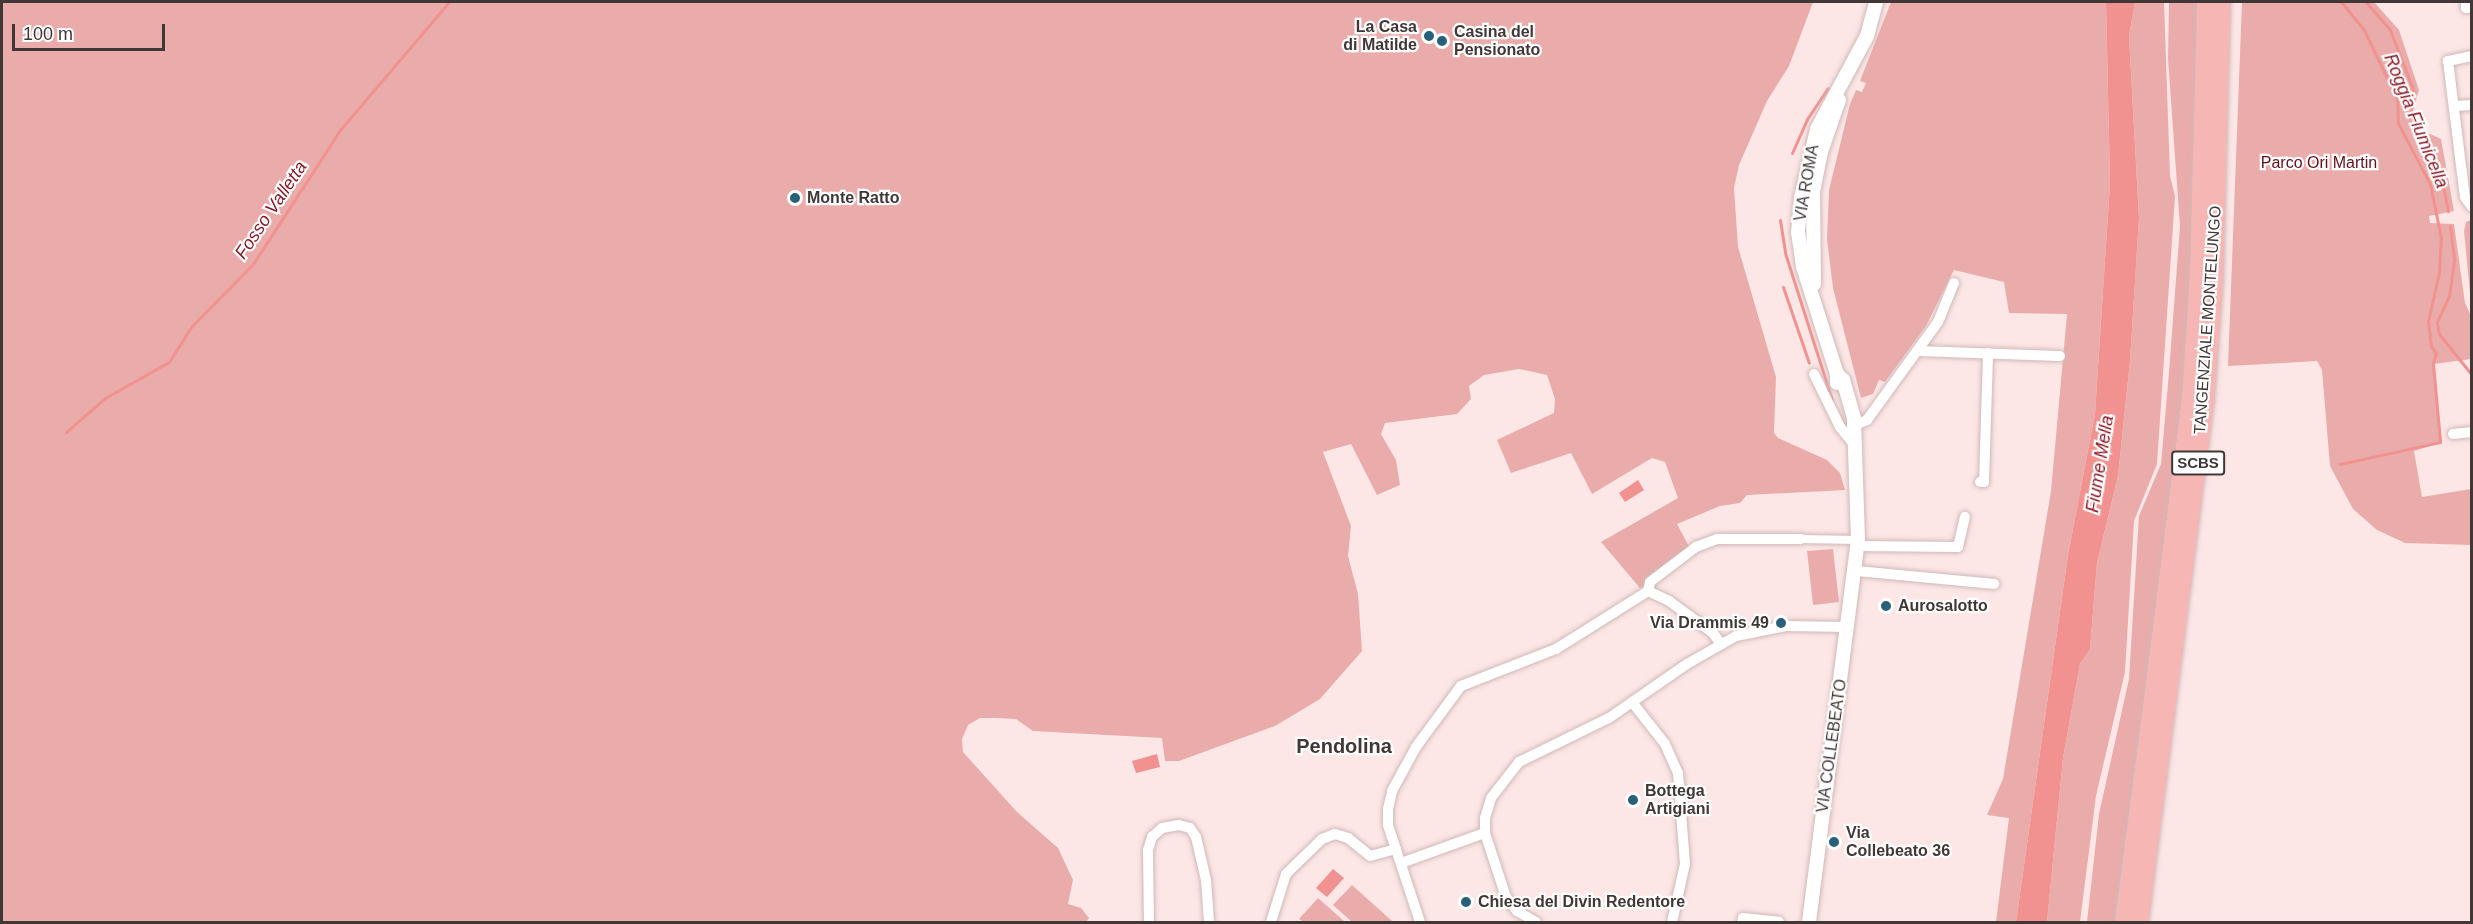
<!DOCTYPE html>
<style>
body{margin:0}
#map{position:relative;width:2473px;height:924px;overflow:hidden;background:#fce7e6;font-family:Helvetica,sans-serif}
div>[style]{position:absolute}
.green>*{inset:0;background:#eaacaa}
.water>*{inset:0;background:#f19290}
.stream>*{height:3px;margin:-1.5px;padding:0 1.5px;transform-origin:1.5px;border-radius:1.5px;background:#f19290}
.roads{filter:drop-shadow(0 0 2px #d1b8b7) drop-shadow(0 0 2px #d1b8b7)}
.pedestrian>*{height:8px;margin:-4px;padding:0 4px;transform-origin:4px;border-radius:4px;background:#fff}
.minor>*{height:10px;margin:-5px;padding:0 5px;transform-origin:5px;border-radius:5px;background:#fff}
.tertiary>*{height:14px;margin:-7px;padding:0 7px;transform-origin:7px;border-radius:7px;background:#fff}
.trunk>*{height:18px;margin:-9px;padding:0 9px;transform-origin:9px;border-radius:9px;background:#f6b6b4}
.dots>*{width:16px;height:16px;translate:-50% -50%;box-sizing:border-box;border:3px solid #fff;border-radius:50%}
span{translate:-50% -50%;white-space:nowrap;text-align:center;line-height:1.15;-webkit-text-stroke:4.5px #fff;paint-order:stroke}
.shield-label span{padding:2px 4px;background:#fff;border:2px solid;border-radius:4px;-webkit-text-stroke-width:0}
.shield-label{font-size:15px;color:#413737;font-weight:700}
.poi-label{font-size:16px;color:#413737;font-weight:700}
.right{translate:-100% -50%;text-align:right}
.left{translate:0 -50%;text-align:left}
.park-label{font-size:16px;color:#640f18}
.street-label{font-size:16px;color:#413737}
.water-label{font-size:18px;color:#891925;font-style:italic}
.quarter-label{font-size:20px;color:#413737;font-weight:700}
.frame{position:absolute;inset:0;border:3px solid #413737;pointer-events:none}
.scale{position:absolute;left:12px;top:24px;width:153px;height:27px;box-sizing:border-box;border:3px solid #413737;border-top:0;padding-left:8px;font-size:18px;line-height:21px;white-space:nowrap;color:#413737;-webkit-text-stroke:4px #fff;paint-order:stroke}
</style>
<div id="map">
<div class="green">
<div style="clip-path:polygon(2px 2px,1813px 2px,1789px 66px,1767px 101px,1739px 165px,1734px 188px,1738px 247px,1776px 377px,1774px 433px,1778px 438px,1827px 460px,1840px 473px,1845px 490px,1747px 495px,1740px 503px,1720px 506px,1677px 524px,1693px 554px,1640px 588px,1601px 542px,1678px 498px,1665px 462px,1652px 458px,1592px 494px,1571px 453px,1511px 473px,1497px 440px,1554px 413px,1555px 399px,1547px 375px,1519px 369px,1484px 375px,1469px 386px,1471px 399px,1457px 414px,1385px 423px,1381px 434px,1396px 460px,1400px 485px,1377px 495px,1351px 444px,1323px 452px,1351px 526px,1348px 556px,1358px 594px,1362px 651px,1320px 699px,1275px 726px,1179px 761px,1165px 761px,1162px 738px,1033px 731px,1016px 719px,996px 718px,980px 718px,968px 725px,962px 739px,963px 752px,1017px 812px,1058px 848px,1073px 880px,1068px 904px,1081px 908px,1089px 918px,1086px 922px,2px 922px)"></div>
<div style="clip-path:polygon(1891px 2px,2106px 2px,2110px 183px,2095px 414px,2068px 555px,2016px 922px,1996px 922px,2009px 818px,1987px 815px,2003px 779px,2051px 491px,2067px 314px,2009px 313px,2004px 282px,1954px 270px,1926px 326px,1885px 382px,1879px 380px,1873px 394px,1861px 398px,1833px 288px,1827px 239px,1829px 190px,1850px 104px,1856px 90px,1862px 92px,1866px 83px,1860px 81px)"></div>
<div style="clip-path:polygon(2135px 2px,2164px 2px,2170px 176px,2175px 196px,2157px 464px,2134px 521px,2125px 672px,2096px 796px,2080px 922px,2047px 922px,2063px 758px,2080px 664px,2090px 649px,2097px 563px,2118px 476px,2130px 361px,2139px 217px,2129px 36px)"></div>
<div style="clip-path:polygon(2169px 2px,2198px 2px,2192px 247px,2182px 409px,2115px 922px,2087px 922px,2099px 814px,2129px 679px,2139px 516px,2161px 464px,2169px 372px,2180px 226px,2168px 59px)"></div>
<div style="clip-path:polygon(2242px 2px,2374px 2px,2399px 30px,2419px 90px,2413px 110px,2415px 119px,2428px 133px,2441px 139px,2454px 211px,2429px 216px,2430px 223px,2454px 224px,2465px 303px,2472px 318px,2471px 359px,2434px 364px,2442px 442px,2414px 451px,2422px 497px,2471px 489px,2471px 545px,2405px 543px,2377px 530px,2353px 509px,2330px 466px,2322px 370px,2317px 361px,2228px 366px)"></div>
<div style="clip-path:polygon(2471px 220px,2472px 220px,2471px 303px,2464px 231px,2466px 222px)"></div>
<div style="clip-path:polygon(1833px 549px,1839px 602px,1813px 605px,1807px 551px)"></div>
<div style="clip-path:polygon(1352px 885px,1392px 921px,1391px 922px,1352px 922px,1333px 905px)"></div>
<div style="clip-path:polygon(1318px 898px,1345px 922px,1304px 922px,1299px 919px)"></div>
</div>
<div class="water">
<div style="clip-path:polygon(2106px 2px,2135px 2px,2129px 36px,2139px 218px,2130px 361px,2118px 476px,2097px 563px,2090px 649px,2080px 664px,2063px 758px,2047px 922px,2016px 922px,2068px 555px,2095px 414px,2110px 183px)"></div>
<div style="clip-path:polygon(1638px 480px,1644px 490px,1625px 502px,1619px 493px)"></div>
<div style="clip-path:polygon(1157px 754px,1160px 767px,1136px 773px,1132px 761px)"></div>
<div style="clip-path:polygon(1333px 869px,1344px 878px,1327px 897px,1316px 888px)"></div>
</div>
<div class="stream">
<div style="left:2366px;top:2px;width:37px;rotate:49deg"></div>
<div style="left:2390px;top:30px;width:66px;rotate:68.8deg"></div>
<div style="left:2414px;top:92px;width:24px;rotate:99deg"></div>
<div style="left:2410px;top:116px;width:67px;rotate:62.3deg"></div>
<div style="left:2441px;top:175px;width:37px;rotate:79deg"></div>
<div style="left:1792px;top:153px;width:37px;rotate:-66deg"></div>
<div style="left:1807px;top:119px;width:37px;rotate:-56deg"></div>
<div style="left:1780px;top:220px;width:36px;rotate:81deg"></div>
<div style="left:1786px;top:256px;width:151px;rotate:72.3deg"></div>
<div style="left:2450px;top:226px;width:35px;rotate:83deg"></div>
<div style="left:2454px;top:261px;width:35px;rotate:98deg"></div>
<div style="left:2449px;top:296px;width:29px;rotate:115deg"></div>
<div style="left:2437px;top:322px;width:12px;rotate:81deg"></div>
<div style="left:2439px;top:334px;width:53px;rotate:51.2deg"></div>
<div style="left:1783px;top:287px;width:80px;rotate:71.1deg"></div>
<div style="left:66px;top:432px;width:52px;rotate:-41.1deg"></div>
<div style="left:105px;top:398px;width:73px;rotate:-29.4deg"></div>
<div style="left:169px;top:362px;width:41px;rotate:-57.8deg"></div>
<div style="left:191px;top:327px;width:88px;rotate:-45.5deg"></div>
<div style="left:253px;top:264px;width:160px;rotate:-57deg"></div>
<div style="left:340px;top:130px;width:168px;rotate:-49.6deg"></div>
<div style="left:2340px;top:464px;width:102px;rotate:-12.4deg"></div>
<div style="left:2440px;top:442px;width:79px;rotate:-95.1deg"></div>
<div style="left:2433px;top:363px;width:10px;rotate:-73deg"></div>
<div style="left:2436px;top:353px;width:9px;rotate:-126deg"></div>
<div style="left:2431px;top:346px;width:25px;rotate:-97deg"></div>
<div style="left:2428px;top:321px;width:50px;rotate:-77.3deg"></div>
<div style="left:2439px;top:272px;width:34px;rotate:-87deg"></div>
<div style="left:2441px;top:238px;width:55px;rotate:-101.5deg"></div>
<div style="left:2430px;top:184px;width:69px;rotate:-117.7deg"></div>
<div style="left:2398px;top:123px;width:24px;rotate:-92deg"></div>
<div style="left:2397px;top:99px;width:76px;rotate:-115.6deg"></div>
<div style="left:2364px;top:30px;width:36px;rotate:-129deg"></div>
</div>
<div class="roads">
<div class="pedestrian">
<div style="left:1801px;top:539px;width:57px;rotate:1deg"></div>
</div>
<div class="minor">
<div style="left:2466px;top:2px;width:6px;rotate:90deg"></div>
<div style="left:2466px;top:8px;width:6px;rotate:-9deg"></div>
<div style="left:2472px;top:56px;width:25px;rotate:168deg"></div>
<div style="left:2448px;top:61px;width:137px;rotate:82.9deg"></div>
<div style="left:2465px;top:197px;width:12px;rotate:55deg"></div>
<div style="left:2455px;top:106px;width:17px;rotate:-3deg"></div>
<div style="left:1917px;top:351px;width:143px;rotate:2deg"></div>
<div style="left:1814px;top:374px;width:59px;rotate:63.9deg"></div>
<div style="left:1840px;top:427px;width:21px;rotate:51deg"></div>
<div style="left:1852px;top:427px;width:17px;rotate:-25deg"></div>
<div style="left:1867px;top:420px;width:121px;rotate:-54.1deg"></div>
<div style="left:1938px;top:322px;width:42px;rotate:-67.7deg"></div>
<div style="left:2453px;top:434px;width:19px;rotate:-6deg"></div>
<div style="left:1980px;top:482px;width:4px"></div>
<div style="left:1984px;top:482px;width:129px;rotate:-88.2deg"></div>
<div style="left:1858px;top:546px;width:100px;rotate:0.6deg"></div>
<div style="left:1958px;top:547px;width:31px;rotate:-77deg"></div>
<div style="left:1857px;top:571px;width:138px;rotate:5.4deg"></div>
<div style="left:1648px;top:591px;width:9px;rotate:-77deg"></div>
<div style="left:1650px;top:582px;width:58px;rotate:-37.3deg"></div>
<div style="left:1696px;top:547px;width:22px;rotate:-21deg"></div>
<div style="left:1717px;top:539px;width:84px"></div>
<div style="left:1632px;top:702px;width:53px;rotate:51.8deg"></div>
<div style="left:1665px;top:744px;width:32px;rotate:66deg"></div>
<div style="left:1678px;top:773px;width:91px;rotate:85.6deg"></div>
<div style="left:1685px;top:864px;width:59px;rotate:102.6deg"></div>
<div style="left:1401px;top:863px;width:89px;rotate:-19.7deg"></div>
<div style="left:1149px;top:922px;width:72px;rotate:-90.8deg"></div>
<div style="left:1148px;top:850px;width:14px;rotate:-73deg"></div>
<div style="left:1152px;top:837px;width:13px;rotate:-42deg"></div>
<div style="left:1162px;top:828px;width:17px;rotate:-10deg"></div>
<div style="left:1179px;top:825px;width:11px;rotate:15deg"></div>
<div style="left:1190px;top:828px;width:11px;rotate:56deg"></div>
<div style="left:1196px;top:837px;width:44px;rotate:76.9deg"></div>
<div style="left:1206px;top:880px;width:42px;rotate:85.9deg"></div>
<div style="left:1271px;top:922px;width:50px;rotate:-72.6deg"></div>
<div style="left:1286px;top:874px;width:50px;rotate:-44.2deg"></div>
<div style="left:1322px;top:839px;width:14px;rotate:-21deg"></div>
<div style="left:1335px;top:834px;width:14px;rotate:17deg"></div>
<div style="left:1348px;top:838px;width:28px;rotate:39deg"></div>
<div style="left:1370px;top:856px;width:27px;rotate:-15deg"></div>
<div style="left:1420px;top:922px;width:102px;rotate:-108.3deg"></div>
<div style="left:1388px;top:825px;width:16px;rotate:-90deg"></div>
<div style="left:1388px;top:809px;width:18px;rotate:-77deg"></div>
<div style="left:1392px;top:791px;width:50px;rotate:-61.4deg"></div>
<div style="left:1416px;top:747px;width:76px;rotate:-53.6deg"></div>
<div style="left:1461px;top:686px;width:102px;rotate:-21.3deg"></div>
<div style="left:1556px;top:649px;width:109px;rotate:-32.2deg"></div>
<div style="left:1648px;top:591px;width:23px;rotate:25deg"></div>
<div style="left:1669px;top:601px;width:54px;rotate:36deg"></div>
<div style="left:1713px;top:633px;width:14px;rotate:54deg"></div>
<div style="left:1536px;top:922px;width:22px;rotate:-150deg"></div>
<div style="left:1517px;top:911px;width:18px;rotate:-128deg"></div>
<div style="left:1506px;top:897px;width:67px;rotate:-108.2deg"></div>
<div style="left:1485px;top:833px;width:15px;rotate:-90deg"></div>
<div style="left:1485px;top:818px;width:21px;rotate:-73deg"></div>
<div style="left:1491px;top:798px;width:46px;rotate:-52.1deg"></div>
<div style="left:1519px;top:762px;width:100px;rotate:-26.1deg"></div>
<div style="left:1609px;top:718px;width:95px;rotate:-34.7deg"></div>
<div style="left:1687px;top:664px;width:56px;rotate:-29.7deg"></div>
<div style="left:1736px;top:636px;width:51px;rotate:-11.3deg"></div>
<div style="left:1786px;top:626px;width:62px;rotate:0.9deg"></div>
<div style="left:1742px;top:922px;width:4px;rotate:-76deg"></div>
<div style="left:1743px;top:918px;width:36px;rotate:6deg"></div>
</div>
<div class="tertiary">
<div style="left:1814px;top:284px;width:92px;rotate:-90.6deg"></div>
<div style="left:1813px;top:192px;width:41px;rotate:-78.7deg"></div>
<div style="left:1821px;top:152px;width:55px;rotate:-70.9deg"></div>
<div style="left:1837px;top:383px;width:9px;rotate:-90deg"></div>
<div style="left:1837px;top:374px;width:112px;rotate:-107.6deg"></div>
<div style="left:1803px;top:267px;width:34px;rotate:-98deg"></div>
<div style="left:1798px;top:233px;width:35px;rotate:-85deg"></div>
<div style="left:1801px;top:198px;width:71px;rotate:-76.9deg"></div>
<div style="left:1817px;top:129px;width:106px;rotate:-61.7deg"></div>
<div style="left:1867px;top:36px;width:35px;rotate:-75deg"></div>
<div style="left:1809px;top:922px;width:385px;rotate:-82.7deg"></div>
<div style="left:1858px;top:540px;width:122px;rotate:-91.9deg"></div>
<div style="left:1854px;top:418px;width:40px;rotate:-106deg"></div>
<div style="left:1843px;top:380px;width:8px;rotate:-135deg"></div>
</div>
<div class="trunk">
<div style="left:2125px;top:922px;width:527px;rotate:-82.81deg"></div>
<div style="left:2191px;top:399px;width:123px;rotate:-86.3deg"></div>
<div style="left:2199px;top:276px;width:274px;rotate:-88.5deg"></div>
<div style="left:2139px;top:922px;width:527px;rotate:-82.81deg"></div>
<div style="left:2205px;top:399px;width:124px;rotate:-85.8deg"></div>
<div style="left:2214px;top:275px;width:273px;rotate:-88.5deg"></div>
</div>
</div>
<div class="dots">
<div style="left:1429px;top:36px;background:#28607a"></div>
<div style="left:1442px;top:41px;background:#28607a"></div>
<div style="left:795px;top:198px;background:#28607a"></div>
<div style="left:1886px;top:606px;background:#28607a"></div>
<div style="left:1781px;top:623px;background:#28607a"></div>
<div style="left:1633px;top:800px;background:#28607a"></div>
<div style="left:1834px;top:842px;background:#28607a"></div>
<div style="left:1466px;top:902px;background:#28607a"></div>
</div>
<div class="shield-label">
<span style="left:2198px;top:463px">SCBS</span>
</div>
<div class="poi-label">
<span class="right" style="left:1417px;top:36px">La Casa<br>di Matilde</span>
<span class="left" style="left:1454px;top:41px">Casina del<br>Pensionato</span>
<span class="left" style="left:807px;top:198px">Monte Ratto</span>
<span class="left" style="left:1898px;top:606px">Aurosalotto</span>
<span class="right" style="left:1769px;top:623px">Via Drammis 49</span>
<span class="left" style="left:1645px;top:800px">Bottega<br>Artigiani</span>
<span class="left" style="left:1846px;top:842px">Via<br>Collebeato 36</span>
<span class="left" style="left:1478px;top:902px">Chiesa del Divin Redentore</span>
</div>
<div class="park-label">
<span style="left:2319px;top:163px">Parco Ori Martin</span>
</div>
<div class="street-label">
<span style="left:1807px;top:183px;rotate:-80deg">VIA ROMA</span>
<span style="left:2208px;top:320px;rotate:-86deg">TANGENZIALE MONTELUNGO</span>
<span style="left:1832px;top:746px;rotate:-82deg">VIA COLLEBEATO</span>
</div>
<div class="water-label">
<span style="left:2416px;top:121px;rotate:68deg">Roggia Fiumicella</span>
<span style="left:271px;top:210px;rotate:-56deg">Fosso Valletta</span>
<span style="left:2100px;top:464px;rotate:-81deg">Fiume Mella</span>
</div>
<div class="quarter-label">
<span style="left:1344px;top:746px">Pendolina</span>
</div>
<div class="frame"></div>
<div class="scale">100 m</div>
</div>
